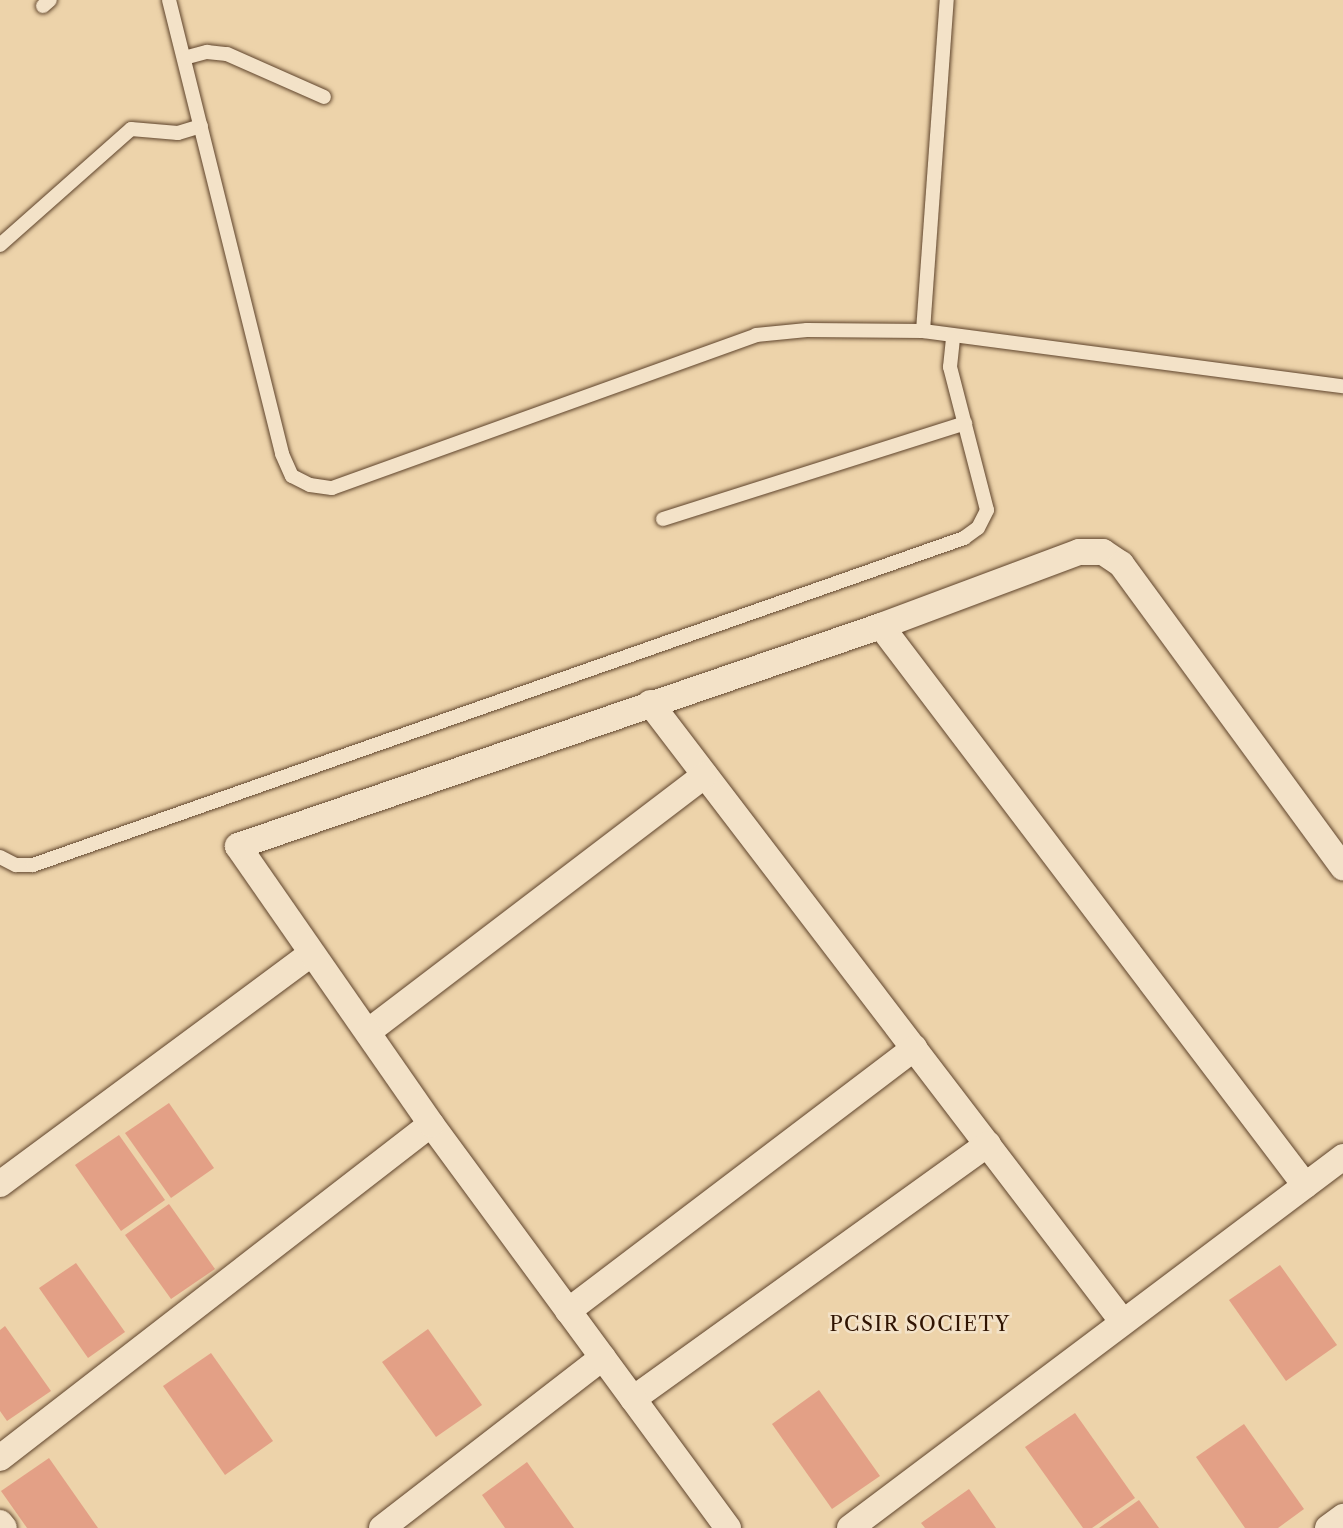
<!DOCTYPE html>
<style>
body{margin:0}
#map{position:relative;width:1343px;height:1528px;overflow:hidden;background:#edd3aa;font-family:"Libre Caslon Text",serif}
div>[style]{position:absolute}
.building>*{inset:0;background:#e3a086}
.roads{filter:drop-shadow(0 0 2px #5f442c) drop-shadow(0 0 2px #5f442c)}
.lane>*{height:14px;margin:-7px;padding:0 7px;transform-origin:7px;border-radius:7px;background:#f3e2c8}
.street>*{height:26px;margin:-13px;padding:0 13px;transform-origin:13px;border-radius:13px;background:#f3e2c8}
span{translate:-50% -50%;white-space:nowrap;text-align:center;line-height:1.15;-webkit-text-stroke:5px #f3e2c8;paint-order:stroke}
.neighbourhood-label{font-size:20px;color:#301402;letter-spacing:1.5px}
</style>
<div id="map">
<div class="building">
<div style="clip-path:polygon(169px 1103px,214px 1168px,171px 1198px,125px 1133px)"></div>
<div style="clip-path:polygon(119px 1135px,165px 1200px,121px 1231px,75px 1165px)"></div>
<div style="clip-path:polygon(169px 1204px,215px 1269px,171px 1299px,125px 1235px)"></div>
<div style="clip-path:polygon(76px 1263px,125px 1332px,88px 1358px,39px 1288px)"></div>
<div style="clip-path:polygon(1280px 1265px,1337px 1345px,1286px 1381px,1229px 1300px)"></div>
<div style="clip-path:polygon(5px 1326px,51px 1391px,7px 1421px,0 1411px,0 1330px)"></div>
<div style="clip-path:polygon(428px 1329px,482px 1405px,436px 1437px,382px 1362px)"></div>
<div style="clip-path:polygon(211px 1353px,273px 1441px,225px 1475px,163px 1386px)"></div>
<div style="clip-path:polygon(819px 1390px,880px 1476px,832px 1509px,772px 1424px)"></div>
<div style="clip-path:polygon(1075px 1413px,1135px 1498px,1092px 1528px,1083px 1528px,1025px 1447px)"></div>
<div style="clip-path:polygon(1244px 1424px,1304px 1509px,1278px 1528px,1245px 1528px,1196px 1457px)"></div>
<div style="clip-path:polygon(49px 1458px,98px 1528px,27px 1528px,1px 1491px)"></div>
<div style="clip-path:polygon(527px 1462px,574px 1528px,505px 1528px,482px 1495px)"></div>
<div style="clip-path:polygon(969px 1489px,996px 1528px,925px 1528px,921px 1523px)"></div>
<div style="clip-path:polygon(1139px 1500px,1159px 1528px,1099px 1528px)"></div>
</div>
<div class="roads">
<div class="lane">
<div style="left:169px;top:0;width:468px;rotate:76deg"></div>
<div style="left:282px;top:454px;width:24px;rotate:66deg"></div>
<div style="left:292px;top:476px;width:20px;rotate:27deg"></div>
<div style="left:310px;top:485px;width:22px;rotate:8deg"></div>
<div style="left:332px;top:488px;width:451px;rotate:-19.8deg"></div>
<div style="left:756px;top:335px;width:51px;rotate:-5.6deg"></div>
<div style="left:807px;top:330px;width:116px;rotate:0.5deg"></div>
<div style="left:923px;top:331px;width:424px;rotate:7.5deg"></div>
<div style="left:43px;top:6px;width:9px;rotate:-41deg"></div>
<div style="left:184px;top:58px;width:24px;rotate:-15deg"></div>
<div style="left:207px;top:52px;width:20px;rotate:6deg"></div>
<div style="left:227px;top:54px;width:106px;rotate:23.9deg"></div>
<div style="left:0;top:245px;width:175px;rotate:-41.5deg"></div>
<div style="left:131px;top:129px;width:47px;rotate:4.9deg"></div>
<div style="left:178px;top:133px;width:24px;rotate:-17deg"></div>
<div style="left:923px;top:331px;width:332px;rotate:-85.9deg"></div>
<div style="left:663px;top:519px;width:317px;rotate:-17.6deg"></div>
<div style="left:0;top:857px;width:18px;rotate:27deg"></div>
<div style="left:16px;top:865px;width:17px"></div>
<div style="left:33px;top:865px;width:987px;rotate:-19.35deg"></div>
<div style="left:964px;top:538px;width:17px;rotate:-36deg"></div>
<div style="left:978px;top:528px;width:20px;rotate:-63deg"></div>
<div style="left:987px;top:510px;width:148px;rotate:-104.5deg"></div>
<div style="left:950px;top:367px;width:31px;rotate:-84deg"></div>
</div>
<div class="street">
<div style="left:881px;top:626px;width:702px;rotate:52.82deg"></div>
<div style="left:650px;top:703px;width:779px;rotate:52.62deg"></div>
<div style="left:369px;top:1031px;width:422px;rotate:-37.3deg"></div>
<div style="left:0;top:1184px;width:387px;rotate:-36.5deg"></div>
<div style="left:568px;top:1311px;width:435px;rotate:-37.2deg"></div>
<div style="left:633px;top:1399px;width:437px;rotate:-35.7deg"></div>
<div style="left:0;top:1458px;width:545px;rotate:-37.77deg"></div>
<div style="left:0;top:1523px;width:6px;rotate:51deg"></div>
<div style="left:382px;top:1528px;width:279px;rotate:-37.7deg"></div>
<div style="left:728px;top:1528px;width:501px;rotate:-126.32deg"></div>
<div style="left:431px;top:1124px;width:338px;rotate:-124.8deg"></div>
<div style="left:238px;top:846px;width:680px;rotate:-18.89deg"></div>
<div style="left:881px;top:626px;width:211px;rotate:-20.5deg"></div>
<div style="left:1079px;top:552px;width:24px"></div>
<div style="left:1103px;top:552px;width:22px;rotate:34deg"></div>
<div style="left:1121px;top:564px;width:376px;rotate:53.8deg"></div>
<div style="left:850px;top:1528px;width:617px;rotate:-36.96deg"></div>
<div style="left:1328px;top:1528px;width:19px;rotate:-36deg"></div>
</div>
</div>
<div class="neighbourhood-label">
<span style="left:920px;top:1324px">PCSIR SOCIETY</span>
</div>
</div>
